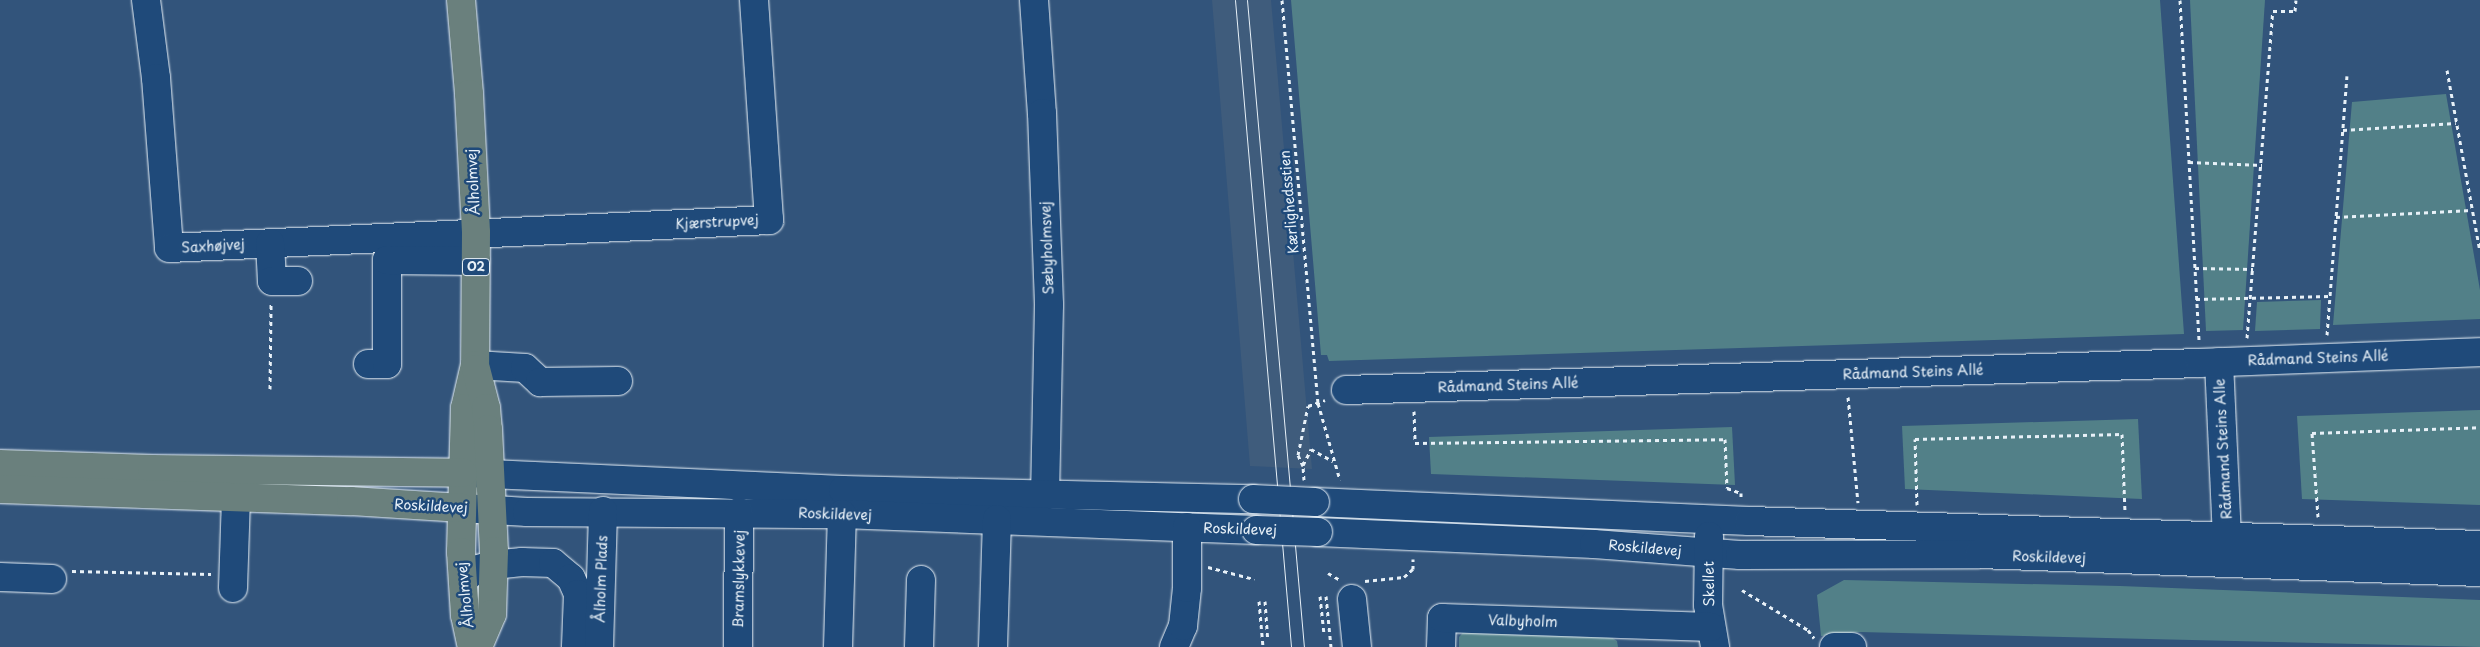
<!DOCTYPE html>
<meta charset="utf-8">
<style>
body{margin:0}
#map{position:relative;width:2480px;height:647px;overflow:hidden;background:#32547b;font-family:"Playpen Sans",sans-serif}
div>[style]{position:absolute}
.built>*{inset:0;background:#3f5c7c}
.green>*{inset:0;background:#528088}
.path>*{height:3px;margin-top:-1.5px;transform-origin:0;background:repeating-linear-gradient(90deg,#e8f1f8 0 4px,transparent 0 8px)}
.roads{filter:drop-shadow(0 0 1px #e8f1f8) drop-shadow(0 0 1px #e8f1f8)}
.minor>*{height:28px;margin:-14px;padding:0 14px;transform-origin:14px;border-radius:14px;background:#1f4a7a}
.major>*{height:28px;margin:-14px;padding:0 14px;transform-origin:14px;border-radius:14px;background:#6a807d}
.tram>*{height:1px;margin:-0.5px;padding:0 0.5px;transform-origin:0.5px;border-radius:0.5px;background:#e8f1f8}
.bridges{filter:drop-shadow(0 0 1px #e8f1f8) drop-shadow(0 0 1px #e8f1f8)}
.minor-bridge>*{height:28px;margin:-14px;padding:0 14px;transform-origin:14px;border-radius:14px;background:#1f4a7a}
span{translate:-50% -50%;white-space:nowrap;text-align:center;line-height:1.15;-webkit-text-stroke:5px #1f4a7a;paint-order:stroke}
.shield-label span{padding:1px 4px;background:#1f4a7a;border:1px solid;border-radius:4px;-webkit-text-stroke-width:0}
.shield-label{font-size:12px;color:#e8f1f8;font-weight:700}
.street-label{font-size:14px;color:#e8f1f8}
</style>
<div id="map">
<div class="built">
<div style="clip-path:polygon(1212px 0,1271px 0,1312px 469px,1250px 466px)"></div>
</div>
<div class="green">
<div style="clip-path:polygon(1291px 0,2160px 0,2184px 334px,1329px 361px,1327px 355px,1321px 355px)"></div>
<div style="clip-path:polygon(2190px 0,2265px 0,2243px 330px,2206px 331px)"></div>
<div style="clip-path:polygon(2446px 94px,2480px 290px,2480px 319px,2333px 325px,2352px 102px)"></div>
<div style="clip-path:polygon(2321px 300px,2320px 329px,2255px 331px,2257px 302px)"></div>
<div style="clip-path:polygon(2480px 410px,2480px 505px,2302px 499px,2297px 416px)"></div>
<div style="clip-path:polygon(2138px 419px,2142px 499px,1905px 489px,1902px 426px)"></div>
<div style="clip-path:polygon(1732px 427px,1735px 485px,1431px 474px,1429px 437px)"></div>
<div style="clip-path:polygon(1844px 580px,2120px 586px,2480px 600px,2480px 647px,1860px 632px,1821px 636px,1817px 595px)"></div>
<div style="clip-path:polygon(1466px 629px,1608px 635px,1617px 641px,1618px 647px,1459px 647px,1459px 637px)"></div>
</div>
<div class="path">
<div style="left:1282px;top:0;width:405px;rotate:84.9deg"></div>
<div style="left:1318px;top:403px;width:80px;rotate:74.1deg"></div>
<div style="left:2180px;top:0;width:342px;rotate:86.8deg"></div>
<div style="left:2447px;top:70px;width:184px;rotate:79.7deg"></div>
<div style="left:2343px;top:130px;width:113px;rotate:-3.5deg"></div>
<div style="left:2189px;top:162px;width:73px;rotate:2.4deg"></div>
<div style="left:2336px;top:217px;width:136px;rotate:-2.9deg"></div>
<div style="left:2195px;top:268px;width:58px;rotate:1deg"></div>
<div style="left:2196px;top:299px;width:134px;rotate:-1.3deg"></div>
<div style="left:2327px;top:335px;width:260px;rotate:-85.6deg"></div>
<div style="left:2247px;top:338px;width:328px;rotate:-85.5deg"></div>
<div style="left:2273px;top:11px;width:22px"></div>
<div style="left:2295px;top:11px;width:11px;rotate:-85deg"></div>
<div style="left:270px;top:389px;width:87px;rotate:-89.3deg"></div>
<div style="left:1848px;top:397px;width:106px;rotate:84.6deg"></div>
<div style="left:1414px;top:411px;width:32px;rotate:88deg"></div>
<div style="left:1415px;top:443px;width:310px;rotate:-0.7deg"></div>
<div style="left:1725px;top:439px;width:49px;rotate:87.7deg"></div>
<div style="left:1727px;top:488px;width:15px;rotate:20deg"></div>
<div style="left:1741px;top:493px;width:4px;rotate:90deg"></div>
<div style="left:1303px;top:465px;width:18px;rotate:-63deg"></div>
<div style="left:1311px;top:449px;width:25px;rotate:29deg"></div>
<div style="left:1304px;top:480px;width:14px;rotate:-94deg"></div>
<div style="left:1303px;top:466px;width:12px;rotate:-114deg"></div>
<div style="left:1298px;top:455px;width:50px;rotate:-78.5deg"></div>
<div style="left:1308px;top:406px;width:18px;rotate:-19deg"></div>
<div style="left:1917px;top:505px;width:66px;rotate:-91.7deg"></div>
<div style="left:1915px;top:439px;width:207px;rotate:-1.4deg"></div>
<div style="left:2122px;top:434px;width:77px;rotate:87.8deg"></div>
<div style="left:2318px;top:517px;width:84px;rotate:-94.1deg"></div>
<div style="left:2312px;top:433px;width:168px;rotate:-2deg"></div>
<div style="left:1208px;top:567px;width:48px;rotate:14.6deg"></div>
<div style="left:72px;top:571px;width:139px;rotate:1.2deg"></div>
<div style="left:1328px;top:573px;width:14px;rotate:30deg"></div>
<div style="left:1365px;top:581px;width:39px;rotate:-6deg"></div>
<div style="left:1404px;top:577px;width:12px;rotate:-42deg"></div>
<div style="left:1413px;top:569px;width:10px;rotate:-90deg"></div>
<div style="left:1742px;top:590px;width:77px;rotate:31.2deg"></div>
<div style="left:1808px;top:630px;width:10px;rotate:53deg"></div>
<div style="left:1320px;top:596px;width:39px;rotate:84deg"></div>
<div style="left:1326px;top:596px;width:51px;rotate:84.4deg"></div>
<div style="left:1259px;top:601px;width:46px;rotate:85deg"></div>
<div style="left:1265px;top:601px;width:39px;rotate:86deg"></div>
</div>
<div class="roads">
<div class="minor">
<div style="left:146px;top:0;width:79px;rotate:82.7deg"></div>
<div style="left:156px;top:78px;width:170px;rotate:85.6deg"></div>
<div style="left:169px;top:248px;width:601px;rotate:-2.67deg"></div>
<div style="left:769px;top:220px;width:221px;rotate:-93.9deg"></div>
<div style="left:1034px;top:0;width:113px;rotate:86deg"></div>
<div style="left:1042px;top:113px;width:192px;rotate:87.9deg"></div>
<div style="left:1049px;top:305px;width:191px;rotate:91.2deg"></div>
<div style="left:270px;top:243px;width:38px;rotate:87deg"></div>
<div style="left:272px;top:281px;width:26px"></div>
<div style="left:2219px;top:362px;width:175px;rotate:87.4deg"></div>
<div style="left:368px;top:364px;width:19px"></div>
<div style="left:387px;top:364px;width:104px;rotate:-90deg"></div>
<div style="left:387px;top:260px;width:89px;rotate:0.6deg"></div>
<div style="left:475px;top:365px;width:50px;rotate:3.4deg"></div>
<div style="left:525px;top:368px;width:21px;rotate:43deg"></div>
<div style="left:540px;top:382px;width:78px;rotate:-0.7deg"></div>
<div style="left:1346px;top:390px;width:854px;rotate:-1.81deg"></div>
<div style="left:2200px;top:363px;width:280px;rotate:-2.2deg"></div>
<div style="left:468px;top:473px;width:375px;rotate:2.6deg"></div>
<div style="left:843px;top:490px;width:410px;rotate:1.3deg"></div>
<div style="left:1315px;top:502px;width:434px;rotate:2.5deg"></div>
<div style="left:1749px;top:521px;width:731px;rotate:1.88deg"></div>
<div style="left:462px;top:508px;width:65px;rotate:3.5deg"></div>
<div style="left:527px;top:512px;width:315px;rotate:0.4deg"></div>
<div style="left:842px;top:514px;width:414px;rotate:2.2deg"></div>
<div style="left:1318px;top:532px;width:276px;rotate:2.5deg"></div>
<div style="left:1594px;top:544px;width:146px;rotate:4.3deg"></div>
<div style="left:1740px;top:555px;width:239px;rotate:-0.2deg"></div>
<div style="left:1979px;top:554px;width:501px;rotate:2.06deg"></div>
<div style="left:1709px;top:536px;width:69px;rotate:90.8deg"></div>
<div style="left:1708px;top:605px;width:43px;rotate:80.5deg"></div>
<div style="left:0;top:577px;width:52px;rotate:2.2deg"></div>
<div style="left:463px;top:580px;width:16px;rotate:-40deg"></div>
<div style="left:475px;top:570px;width:19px;rotate:-16deg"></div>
<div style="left:493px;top:565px;width:29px;rotate:-6deg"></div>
<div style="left:522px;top:562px;width:31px;rotate:2deg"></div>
<div style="left:553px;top:563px;width:23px;rotate:40deg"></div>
<div style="left:571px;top:578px;width:17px;rotate:66deg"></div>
<div style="left:578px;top:594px;width:53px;rotate:92.2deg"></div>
<div style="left:233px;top:588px;width:91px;rotate:-88.1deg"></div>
<div style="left:1352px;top:599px;width:48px;rotate:84.1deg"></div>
<div style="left:599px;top:647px;width:136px;rotate:-88.3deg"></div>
<div style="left:738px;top:647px;width:135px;rotate:-89.6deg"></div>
<div style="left:838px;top:647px;width:133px;rotate:-88.3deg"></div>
<div style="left:919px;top:647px;width:67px;rotate:-88.3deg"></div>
<div style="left:993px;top:647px;width:128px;rotate:-88.2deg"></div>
<div style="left:1174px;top:647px;width:23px;rotate:-67deg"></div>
<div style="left:1183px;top:626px;width:38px;rotate:-84deg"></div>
<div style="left:1187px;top:588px;width:61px;rotate:-90deg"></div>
<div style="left:1441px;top:647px;width:29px;rotate:-88deg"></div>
<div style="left:1442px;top:618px;width:269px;rotate:1.9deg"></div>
<div style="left:1834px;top:647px;width:18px"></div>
</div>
<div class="major">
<div style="left:461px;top:0;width:94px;rotate:85.1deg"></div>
<div style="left:469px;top:94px;width:139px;rotate:87.1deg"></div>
<div style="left:476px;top:233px;width:132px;rotate:90.4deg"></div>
<div style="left:475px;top:365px;width:44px;rotate:103.1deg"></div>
<div style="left:465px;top:408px;width:144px;rotate:91.6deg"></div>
<div style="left:461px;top:552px;width:63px;rotate:86.4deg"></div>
<div style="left:465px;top:615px;width:33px;rotate:78deg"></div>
<div style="left:476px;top:369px;width:40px;rotate:75.6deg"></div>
<div style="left:486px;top:408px;width:21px;rotate:85deg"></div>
<div style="left:488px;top:429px;width:122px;rotate:87.2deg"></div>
<div style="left:494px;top:551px;width:63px;rotate:91.8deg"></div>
<div style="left:492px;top:614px;width:36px;rotate:113deg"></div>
<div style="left:0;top:464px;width:152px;rotate:1.9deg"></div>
<div style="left:152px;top:469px;width:311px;rotate:0.7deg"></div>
<div style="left:0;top:489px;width:351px;rotate:2deg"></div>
<div style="left:351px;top:501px;width:111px;rotate:3.6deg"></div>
</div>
</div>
<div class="tram">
<div style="left:1235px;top:0;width:649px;rotate:85.05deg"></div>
<div style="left:1247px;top:0;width:650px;rotate:84.97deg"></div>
</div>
<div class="bridges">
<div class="minor-bridge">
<div style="left:1253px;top:499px;width:62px;rotate:2.8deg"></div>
<div style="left:1256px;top:530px;width:62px;rotate:1.8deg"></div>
</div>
</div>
<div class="shield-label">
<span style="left:476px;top:267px">O2</span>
</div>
<div class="street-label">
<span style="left:473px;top:182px;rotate:-93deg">Ålholmvej</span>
<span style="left:1289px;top:202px;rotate:-95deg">Kærlighedsstien</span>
<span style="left:717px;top:222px;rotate:-3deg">Kjærstrupvej</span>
<span style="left:213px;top:246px;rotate:-3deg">Saxhøjvej</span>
<span style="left:1047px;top:248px;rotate:-92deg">Sæbyholmsvej</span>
<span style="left:2318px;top:358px;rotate:-2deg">Rådmand Steins Allé</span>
<span style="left:1913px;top:372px;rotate:-2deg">Rådmand Steins Allé</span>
<span style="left:1508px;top:385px;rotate:-2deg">Rådmand Steins Allé</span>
<span style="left:2223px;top:449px;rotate:-93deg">Rådmand Steins Alle</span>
<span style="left:431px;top:506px;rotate:3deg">Roskildevej</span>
<span style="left:835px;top:514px;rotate:2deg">Roskildevej</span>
<span style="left:1240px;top:529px;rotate:2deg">Roskildevej</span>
<span style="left:1645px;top:548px;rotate:5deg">Roskildevej</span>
<span style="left:2049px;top:557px;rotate:2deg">Roskildevej</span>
<span style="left:601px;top:579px;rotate:-88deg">Ålholm Plads</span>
<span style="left:739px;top:579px;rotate:-89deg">Bramslykkevej</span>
<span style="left:1709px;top:584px;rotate:-91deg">Skellet</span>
<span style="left:465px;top:595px;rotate:-96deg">Ålholmvej</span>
<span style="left:1523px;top:621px;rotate:2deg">Valbyholm</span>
</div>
</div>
